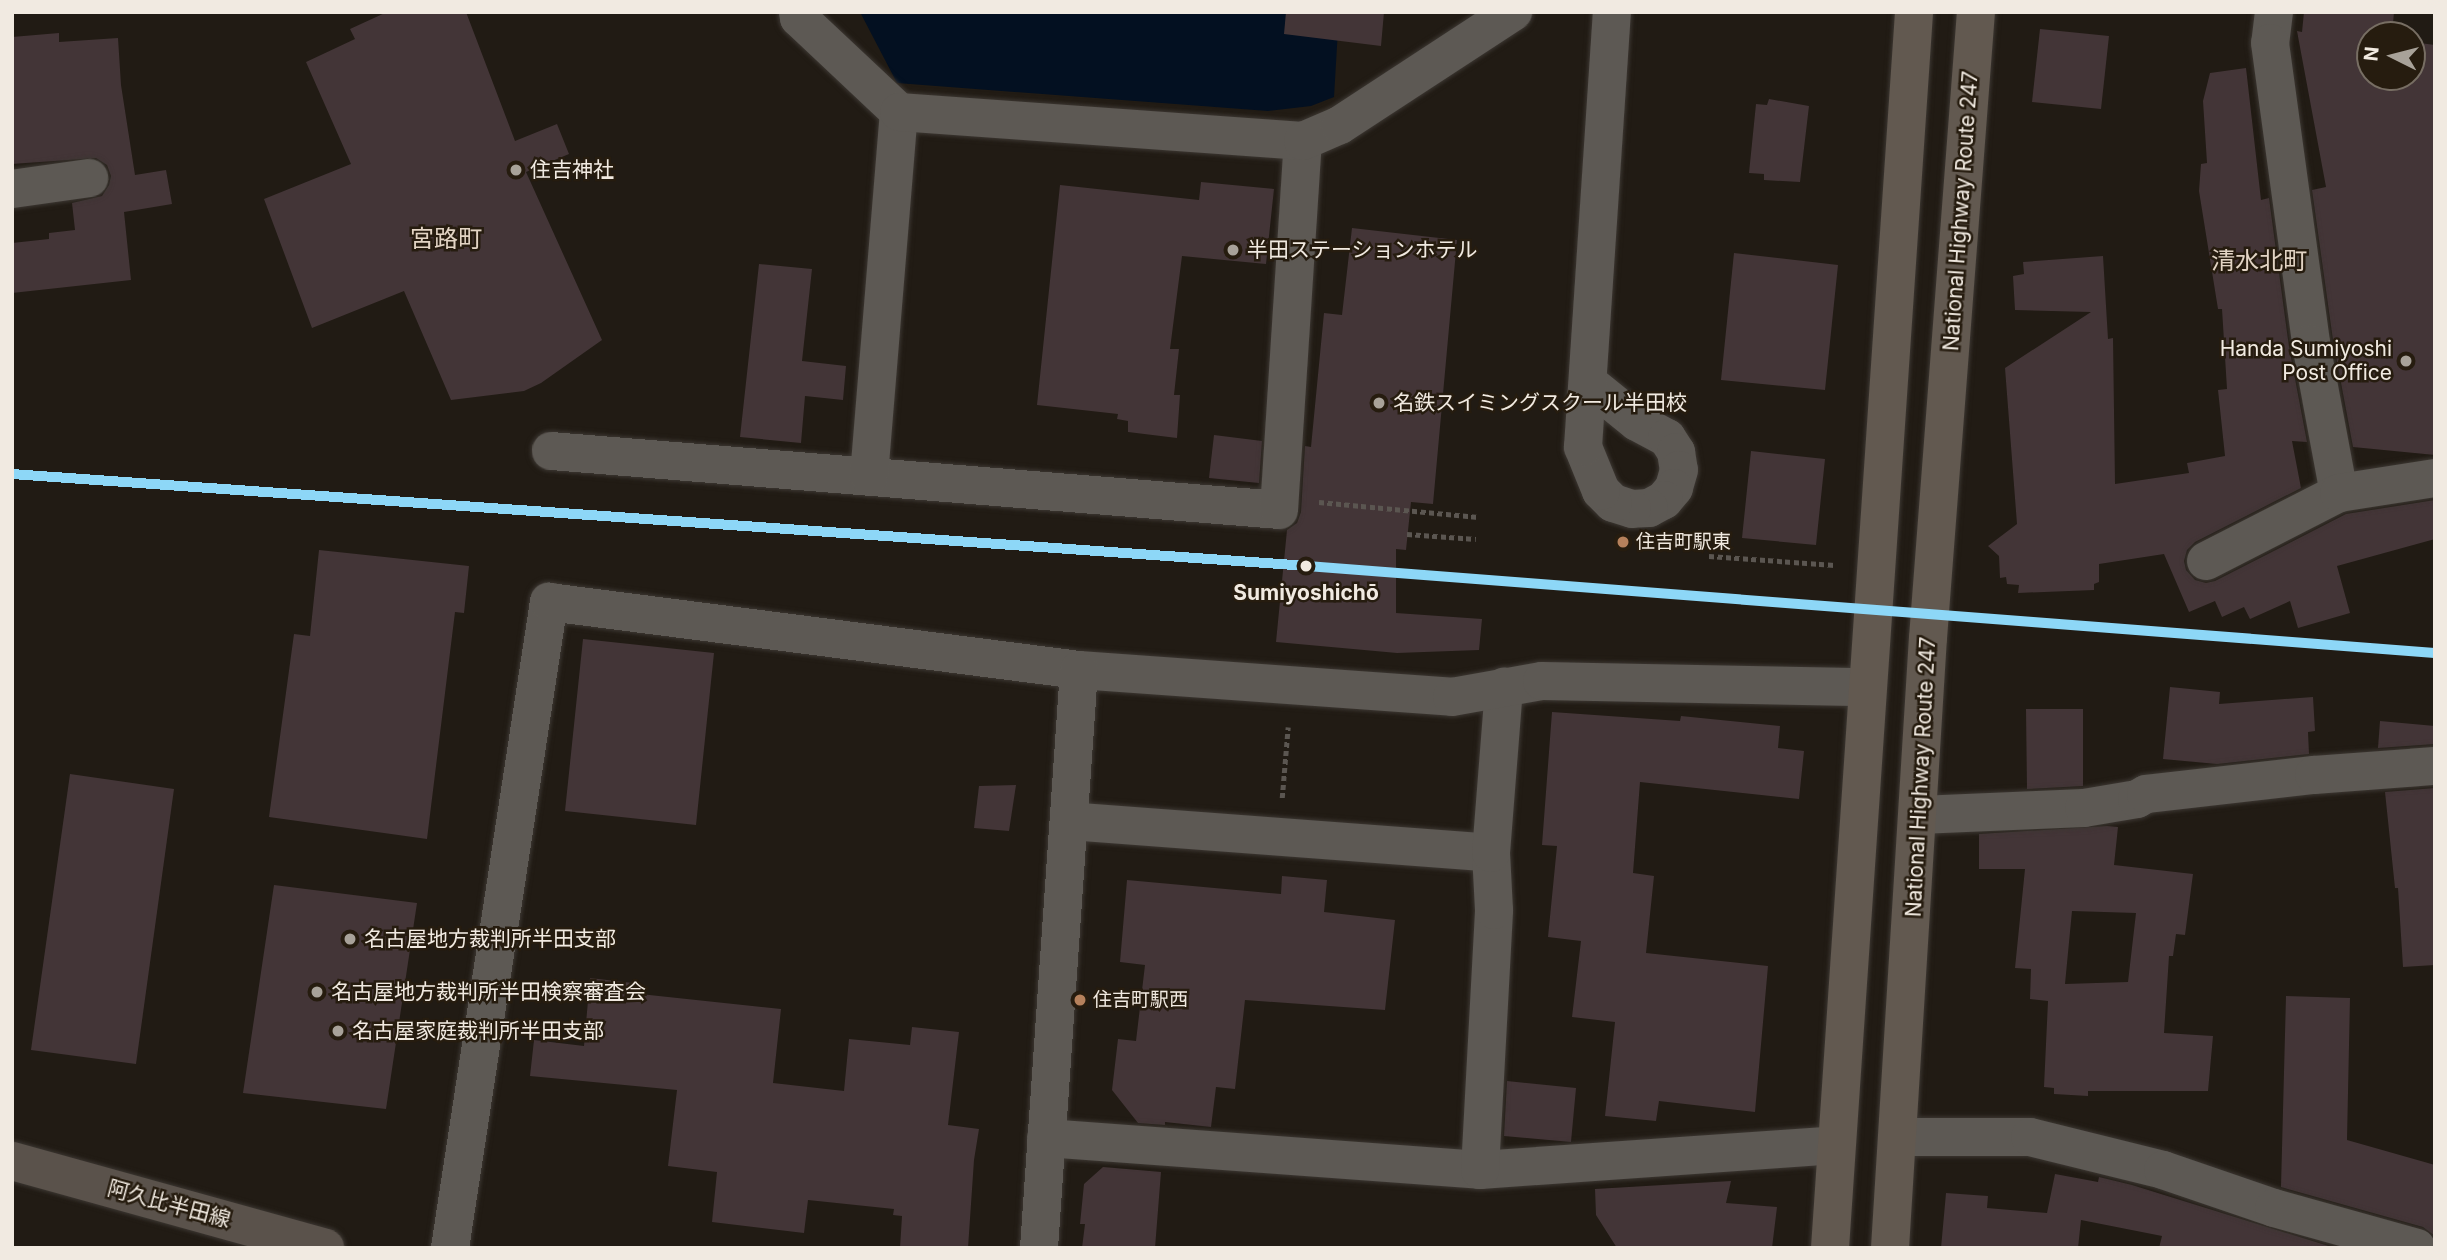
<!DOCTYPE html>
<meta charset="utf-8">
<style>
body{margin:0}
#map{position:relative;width:2447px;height:1260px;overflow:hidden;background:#211b14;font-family:Inter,"Noto Sans JP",sans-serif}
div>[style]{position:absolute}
.water>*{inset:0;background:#031021}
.building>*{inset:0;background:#433537}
.path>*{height:4.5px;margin-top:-2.25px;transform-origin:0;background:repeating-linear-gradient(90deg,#5b5651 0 5px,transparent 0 8.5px)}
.roads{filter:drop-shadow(0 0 2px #3c3732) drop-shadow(0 0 2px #3c3732)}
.minor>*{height:38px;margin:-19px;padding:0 19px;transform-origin:19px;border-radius:19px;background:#5d5954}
.major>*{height:38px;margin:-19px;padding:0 19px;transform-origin:19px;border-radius:19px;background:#5a524b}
.highway>*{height:38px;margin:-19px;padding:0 19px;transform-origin:19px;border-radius:19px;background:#625950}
.rail-1>*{height:10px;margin:-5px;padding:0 5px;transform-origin:5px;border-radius:5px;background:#8dd7f7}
.dots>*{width:19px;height:19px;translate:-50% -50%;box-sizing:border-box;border:4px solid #261c0f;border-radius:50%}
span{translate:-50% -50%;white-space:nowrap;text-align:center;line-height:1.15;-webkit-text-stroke:5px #261c0f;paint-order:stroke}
.bus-label{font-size:19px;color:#f1eae1}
.left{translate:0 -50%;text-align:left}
.poi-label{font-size:21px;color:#f1eae1}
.right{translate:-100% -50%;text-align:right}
.street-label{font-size:21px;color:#f1eae1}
.stop-label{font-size:21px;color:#f1eae1;font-weight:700}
.quarter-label{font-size:24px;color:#e2d4c4}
.frame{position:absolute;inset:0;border:14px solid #f1eae1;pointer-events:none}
.north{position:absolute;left:2356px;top:21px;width:70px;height:70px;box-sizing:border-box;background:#261c0f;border:2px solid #776e63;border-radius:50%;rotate:276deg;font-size:19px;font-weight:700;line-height:28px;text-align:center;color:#f1eae1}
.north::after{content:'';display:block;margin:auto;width:24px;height:32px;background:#a8a299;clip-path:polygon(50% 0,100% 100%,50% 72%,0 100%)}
</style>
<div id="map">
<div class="water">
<div style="clip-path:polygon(860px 12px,1339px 12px,1334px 97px,1311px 106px,1268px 111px,897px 83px)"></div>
</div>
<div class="building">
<div style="clip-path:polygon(387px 12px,466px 12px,515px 141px,557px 124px,569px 154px,526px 172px,602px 340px,541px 383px,524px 391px,451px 400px,404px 291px,312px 328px,264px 199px,351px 164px,306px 62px,355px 39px,350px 29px)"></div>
<div style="clip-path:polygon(1286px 12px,1384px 12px,1381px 46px,1284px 34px)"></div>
<div style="clip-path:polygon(2304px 12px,2394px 12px,2392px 35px,2370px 35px,2370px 77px,2412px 77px,2412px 42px,2435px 45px,2435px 455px,2353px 447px,2333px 340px,2312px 190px,2326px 187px,2297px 31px,2302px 32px)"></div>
<div style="clip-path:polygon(2040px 29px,2109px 36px,2101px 109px,2032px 102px)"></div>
<div style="clip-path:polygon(59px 33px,59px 42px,118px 38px,121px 85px,135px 175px,166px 170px,172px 204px,124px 212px,131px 280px,12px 293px,12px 243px,49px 239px,49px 233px,75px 230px,72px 203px,102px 196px,109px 185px,111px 176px,107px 165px,96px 158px,12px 164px,12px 37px)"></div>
<div style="clip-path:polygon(2246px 68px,2261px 200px,2269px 198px,2289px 347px,2307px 442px,2292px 441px,2301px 488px,2195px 542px,2187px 550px,2184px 561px,2186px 570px,2195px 580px,2206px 583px,2215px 581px,2346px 514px,2435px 500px,2435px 539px,2337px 566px,2350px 613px,2298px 628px,2290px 601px,2250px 619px,2244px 607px,2222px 617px,2215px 601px,2189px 612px,2164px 554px,2099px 564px,2099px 582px,2094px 584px,2094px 590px,2018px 593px,2019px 585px,2007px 584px,2006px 577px,2000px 578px,1999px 556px,1988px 546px,2017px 524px,2005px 368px,2091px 312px,2015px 310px,2013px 276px,2024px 274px,2023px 262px,2103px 256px,2108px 339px,2113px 338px,2115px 484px,2189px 473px,2187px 463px,2225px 456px,2218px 390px,2227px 389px,2222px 309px,2218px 309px,2199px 191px,2201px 164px,2207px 163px,2203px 101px,2210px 73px)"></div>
<div style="clip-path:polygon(1769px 99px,1809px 106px,1800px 182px,1764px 180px,1764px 174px,1749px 173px,1756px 104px,1767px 105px)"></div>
<div style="clip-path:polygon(1201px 182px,1274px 189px,1266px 264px,1182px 256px,1170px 349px,1179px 349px,1174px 395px,1180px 395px,1177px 438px,1128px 432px,1128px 421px,1117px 419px,1118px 414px,1037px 405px,1060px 185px,1199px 200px)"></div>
<div style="clip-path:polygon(1352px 228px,1457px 240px,1433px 504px,1411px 502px,1406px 550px,1396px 549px,1396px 613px,1482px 619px,1479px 650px,1397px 653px,1276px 642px,1287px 530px,1297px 523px,1301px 512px,1305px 446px,1311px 447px,1324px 313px,1342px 315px)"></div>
<div style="clip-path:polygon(1734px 253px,1838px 265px,1825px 390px,1721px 380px)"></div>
<div style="clip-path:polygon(759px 264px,812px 269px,802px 361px,846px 366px,843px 400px,805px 396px,801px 443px,740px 437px)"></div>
<div style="clip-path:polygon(1214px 435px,1262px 441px,1259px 483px,1209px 478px)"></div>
<div style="clip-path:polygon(1751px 451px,1825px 459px,1816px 545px,1742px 538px)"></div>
<div style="clip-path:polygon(319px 550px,469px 566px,464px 613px,455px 612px,427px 839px,269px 817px,294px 634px,310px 636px)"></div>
<div style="clip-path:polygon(583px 639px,714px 653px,696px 825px,565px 811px)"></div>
<div style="clip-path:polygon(2170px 687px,2220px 692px,2219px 704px,2313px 697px,2315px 731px,2308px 732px,2309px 754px,2217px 764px,2163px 759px)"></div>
<div style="clip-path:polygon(2026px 709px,2083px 709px,2083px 786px,2027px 789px)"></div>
<div style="clip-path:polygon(1552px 712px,1680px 721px,1681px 716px,1780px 726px,1778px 748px,1804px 751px,1799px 799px,1640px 782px,1633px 873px,1654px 876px,1646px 953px,1768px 966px,1755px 1112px,1659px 1101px,1656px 1121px,1605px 1116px,1615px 1022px,1572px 1017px,1581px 941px,1548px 937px,1557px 846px,1542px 845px)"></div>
<div style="clip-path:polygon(2380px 721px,2435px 726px,2435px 744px,2378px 748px)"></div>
<div style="clip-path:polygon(70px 774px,174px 789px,136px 1064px,31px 1050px)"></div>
<div style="clip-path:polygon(1016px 785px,1009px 831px,974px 828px,979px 786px)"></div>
<div style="clip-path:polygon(2435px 788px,2435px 965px,2403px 967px,2398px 888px,2395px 888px,2385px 792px)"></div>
<div style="clip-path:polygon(evenodd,2107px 826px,2118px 827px,2114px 865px,2193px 874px,2185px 935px,2176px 934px,2173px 956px,2169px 956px,2164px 1033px,2213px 1036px,2208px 1091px,2088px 1091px,2088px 1096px,2054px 1094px,2054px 1088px,2044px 1087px,2048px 1001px,2030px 999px,2031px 969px,2015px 968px,2025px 869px,1979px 869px,1979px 834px,2107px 826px,2072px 911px,2136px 913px,2128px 982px,2065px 984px,2072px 911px)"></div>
<div style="clip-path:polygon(1282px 876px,1327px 880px,1324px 912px,1395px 920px,1385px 1010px,1245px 1000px,1235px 1089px,1216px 1087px,1211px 1127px,1165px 1122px,1165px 1125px,1138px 1123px,1112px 1090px,1118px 1039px,1136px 1041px,1145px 965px,1120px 962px,1127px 880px,1281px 894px)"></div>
<div style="clip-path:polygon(274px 885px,417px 903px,386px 1109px,243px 1093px)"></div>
<div style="clip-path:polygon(590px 978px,641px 984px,640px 994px,781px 1009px,773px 1083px,844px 1091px,849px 1039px,910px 1045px,912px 1027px,959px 1032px,948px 1125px,979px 1129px,974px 1160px,968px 1248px,900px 1248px,902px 1216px,893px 1215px,894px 1209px,808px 1200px,804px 1233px,712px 1222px,717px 1172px,668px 1166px,677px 1090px,530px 1076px,534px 1040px,584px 1046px)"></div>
<div style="clip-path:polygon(2286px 996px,2350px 998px,2347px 1140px,2435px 1165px,2435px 1236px,2423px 1227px,2281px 1187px)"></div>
<div style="clip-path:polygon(1507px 1081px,1576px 1088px,1571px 1142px,1504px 1136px)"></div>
<div style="clip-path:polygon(1103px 1167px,1161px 1172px,1155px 1248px,1082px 1248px,1085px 1224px,1080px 1224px,1084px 1184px)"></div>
<div style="clip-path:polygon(2055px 1174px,2098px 1182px,2099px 1177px,2132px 1185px,2335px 1248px,2159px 1248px,2162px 1236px,2081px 1220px,2078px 1248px,1941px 1248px,1946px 1193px,1988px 1196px,1987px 1208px,2047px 1213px)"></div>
<div style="clip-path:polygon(1731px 1181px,1726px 1203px,1777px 1207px,1772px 1248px,1617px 1248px,1596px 1215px,1595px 1189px)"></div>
</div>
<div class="path">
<div style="left:1319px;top:502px;width:160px;rotate:5.4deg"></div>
<div style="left:1407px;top:534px;width:69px;rotate:4.1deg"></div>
<div style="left:1709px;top:556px;width:126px;rotate:4.1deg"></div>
<div style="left:1282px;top:798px;width:71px;rotate:-85.2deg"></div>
</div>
<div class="roads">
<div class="minor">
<div style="left:798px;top:12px;width:6px;rotate:81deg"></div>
<div style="left:799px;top:18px;width:137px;rotate:43.2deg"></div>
<div style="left:2274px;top:12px;width:31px;rotate:97deg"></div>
<div style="left:2270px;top:43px;width:304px;rotate:82.2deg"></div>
<div style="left:2311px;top:344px;width:152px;rotate:79.4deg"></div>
<div style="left:12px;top:189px;width:78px;rotate:-8.1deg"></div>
<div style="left:1590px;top:384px;width:60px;rotate:39deg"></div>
<div style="left:1637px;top:422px;width:34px;rotate:28deg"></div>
<div style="left:1667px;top:438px;width:17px;rotate:57deg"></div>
<div style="left:1676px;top:452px;width:18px;rotate:81deg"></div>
<div style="left:1679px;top:470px;width:19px;rotate:106deg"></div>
<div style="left:1674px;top:488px;width:16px;rotate:130deg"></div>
<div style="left:1664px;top:500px;width:17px;rotate:152deg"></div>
<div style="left:1649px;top:508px;width:17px;rotate:177deg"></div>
<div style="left:1632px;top:509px;width:20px;rotate:-162deg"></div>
<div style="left:1613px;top:503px;width:17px;rotate:-135deg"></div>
<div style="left:1601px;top:491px;width:48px;rotate:-112.2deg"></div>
<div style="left:1583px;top:447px;width:436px;rotate:-86.2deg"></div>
<div style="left:551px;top:451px;width:730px;rotate:4.63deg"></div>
<div style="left:1279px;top:510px;width:370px;rotate:-86.3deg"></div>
<div style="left:869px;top:476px;width:365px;rotate:-85.3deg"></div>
<div style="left:899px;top:112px;width:405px;rotate:4.1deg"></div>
<div style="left:1303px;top:141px;width:40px;rotate:-23.4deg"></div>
<div style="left:1340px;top:125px;width:207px;rotate:-33.2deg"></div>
<div style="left:2206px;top:561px;width:149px;rotate:-27.1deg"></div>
<div style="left:2339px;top:493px;width:97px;rotate:-8.9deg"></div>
<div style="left:1919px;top:815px;width:165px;rotate:-2.4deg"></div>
<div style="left:2084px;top:808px;width:54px;rotate:-9.6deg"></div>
<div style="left:2137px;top:799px;width:10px;rotate:-29deg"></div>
<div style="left:2146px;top:794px;width:169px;rotate:-6.5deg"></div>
<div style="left:2314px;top:775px;width:121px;rotate:-4.3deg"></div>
<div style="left:1069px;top:821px;width:423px;rotate:4.3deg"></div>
<div style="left:1899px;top:1137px;width:131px"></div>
<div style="left:2030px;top:1137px;width:137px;rotate:13.9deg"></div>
<div style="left:2163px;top:1170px;width:117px;rotate:18.9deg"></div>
<div style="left:2274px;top:1208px;width:148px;rotate:15.6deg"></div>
<div style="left:1046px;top:1138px;width:435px;rotate:4.2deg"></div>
<div style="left:1480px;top:1170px;width:357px;rotate:-4deg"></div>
<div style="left:1480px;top:1170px;width:260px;rotate:-86.9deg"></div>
<div style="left:1494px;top:910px;width:57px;rotate:-93deg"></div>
<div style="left:1491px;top:853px;width:167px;rotate:-85.5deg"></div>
<div style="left:450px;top:1248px;width:654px;rotate:-81.29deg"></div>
<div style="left:549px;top:602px;width:534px;rotate:7.31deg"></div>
<div style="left:1079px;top:670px;width:374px;rotate:4.1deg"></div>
<div style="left:1452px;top:697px;width:91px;rotate:-10.1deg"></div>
<div style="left:1542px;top:681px;width:325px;rotate:1.1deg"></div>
<div style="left:1039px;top:1248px;width:579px;rotate:-86.04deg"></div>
</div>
<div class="major">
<div style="left:12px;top:1161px;width:325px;rotate:15.5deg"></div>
</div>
<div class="highway">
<div style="left:1830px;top:1248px;width:1239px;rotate:-86.11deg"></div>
<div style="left:1890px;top:1248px;width:611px;rotate:-86.44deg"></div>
<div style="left:1928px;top:638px;width:628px;rotate:-85.62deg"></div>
</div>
</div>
<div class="rail-1">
<div style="left:12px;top:474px;width:1298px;rotate:4.06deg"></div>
<div style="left:1307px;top:566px;width:1131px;rotate:4.41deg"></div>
</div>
<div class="dots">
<div style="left:516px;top:170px;background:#a8a299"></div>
<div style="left:1233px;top:250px;background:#a8a299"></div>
<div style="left:2406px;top:361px;background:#a8a299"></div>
<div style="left:1379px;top:403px;background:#a8a299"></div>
<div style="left:1623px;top:542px;background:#b6815c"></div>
<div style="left:1306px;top:566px;background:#f1eae1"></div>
<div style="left:350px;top:939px;background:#a8a299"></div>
<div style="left:317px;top:992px;background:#a8a299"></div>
<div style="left:1080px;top:1000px;background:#b6815c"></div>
<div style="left:338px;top:1031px;background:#a8a299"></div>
</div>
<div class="bus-label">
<span class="left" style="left:1636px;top:542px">住吉町駅東</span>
<span class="left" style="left:1093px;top:1000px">住吉町駅西</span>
</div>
<div class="poi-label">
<span class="left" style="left:530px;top:170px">住吉神社</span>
<span class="left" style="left:1247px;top:250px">半田ステーションホテル</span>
<span class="right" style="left:2392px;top:361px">Handa Sumiyoshi<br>Post Office</span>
<span class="left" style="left:1393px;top:403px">名鉄スイミングスクール半田校</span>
<span class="left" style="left:364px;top:939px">名古屋地方裁判所半田支部</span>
<span class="left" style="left:331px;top:992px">名古屋地方裁判所半田検察審査会</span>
<span class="left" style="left:352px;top:1031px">名古屋家庭裁判所半田支部</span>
</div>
<div class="street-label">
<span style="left:1961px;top:211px;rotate:-86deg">National Highway Route 247</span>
<span style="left:1921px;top:777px;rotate:-87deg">National Highway Route 247</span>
<span style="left:169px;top:1204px;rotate:15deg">阿久比半田線</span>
</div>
<div class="stop-label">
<span style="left:1306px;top:593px">Sumiyoshichō</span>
</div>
<div class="quarter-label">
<span style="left:446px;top:239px">宮路町</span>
<span style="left:2259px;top:261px">清水北町</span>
</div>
<div class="frame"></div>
<div class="north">N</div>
</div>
